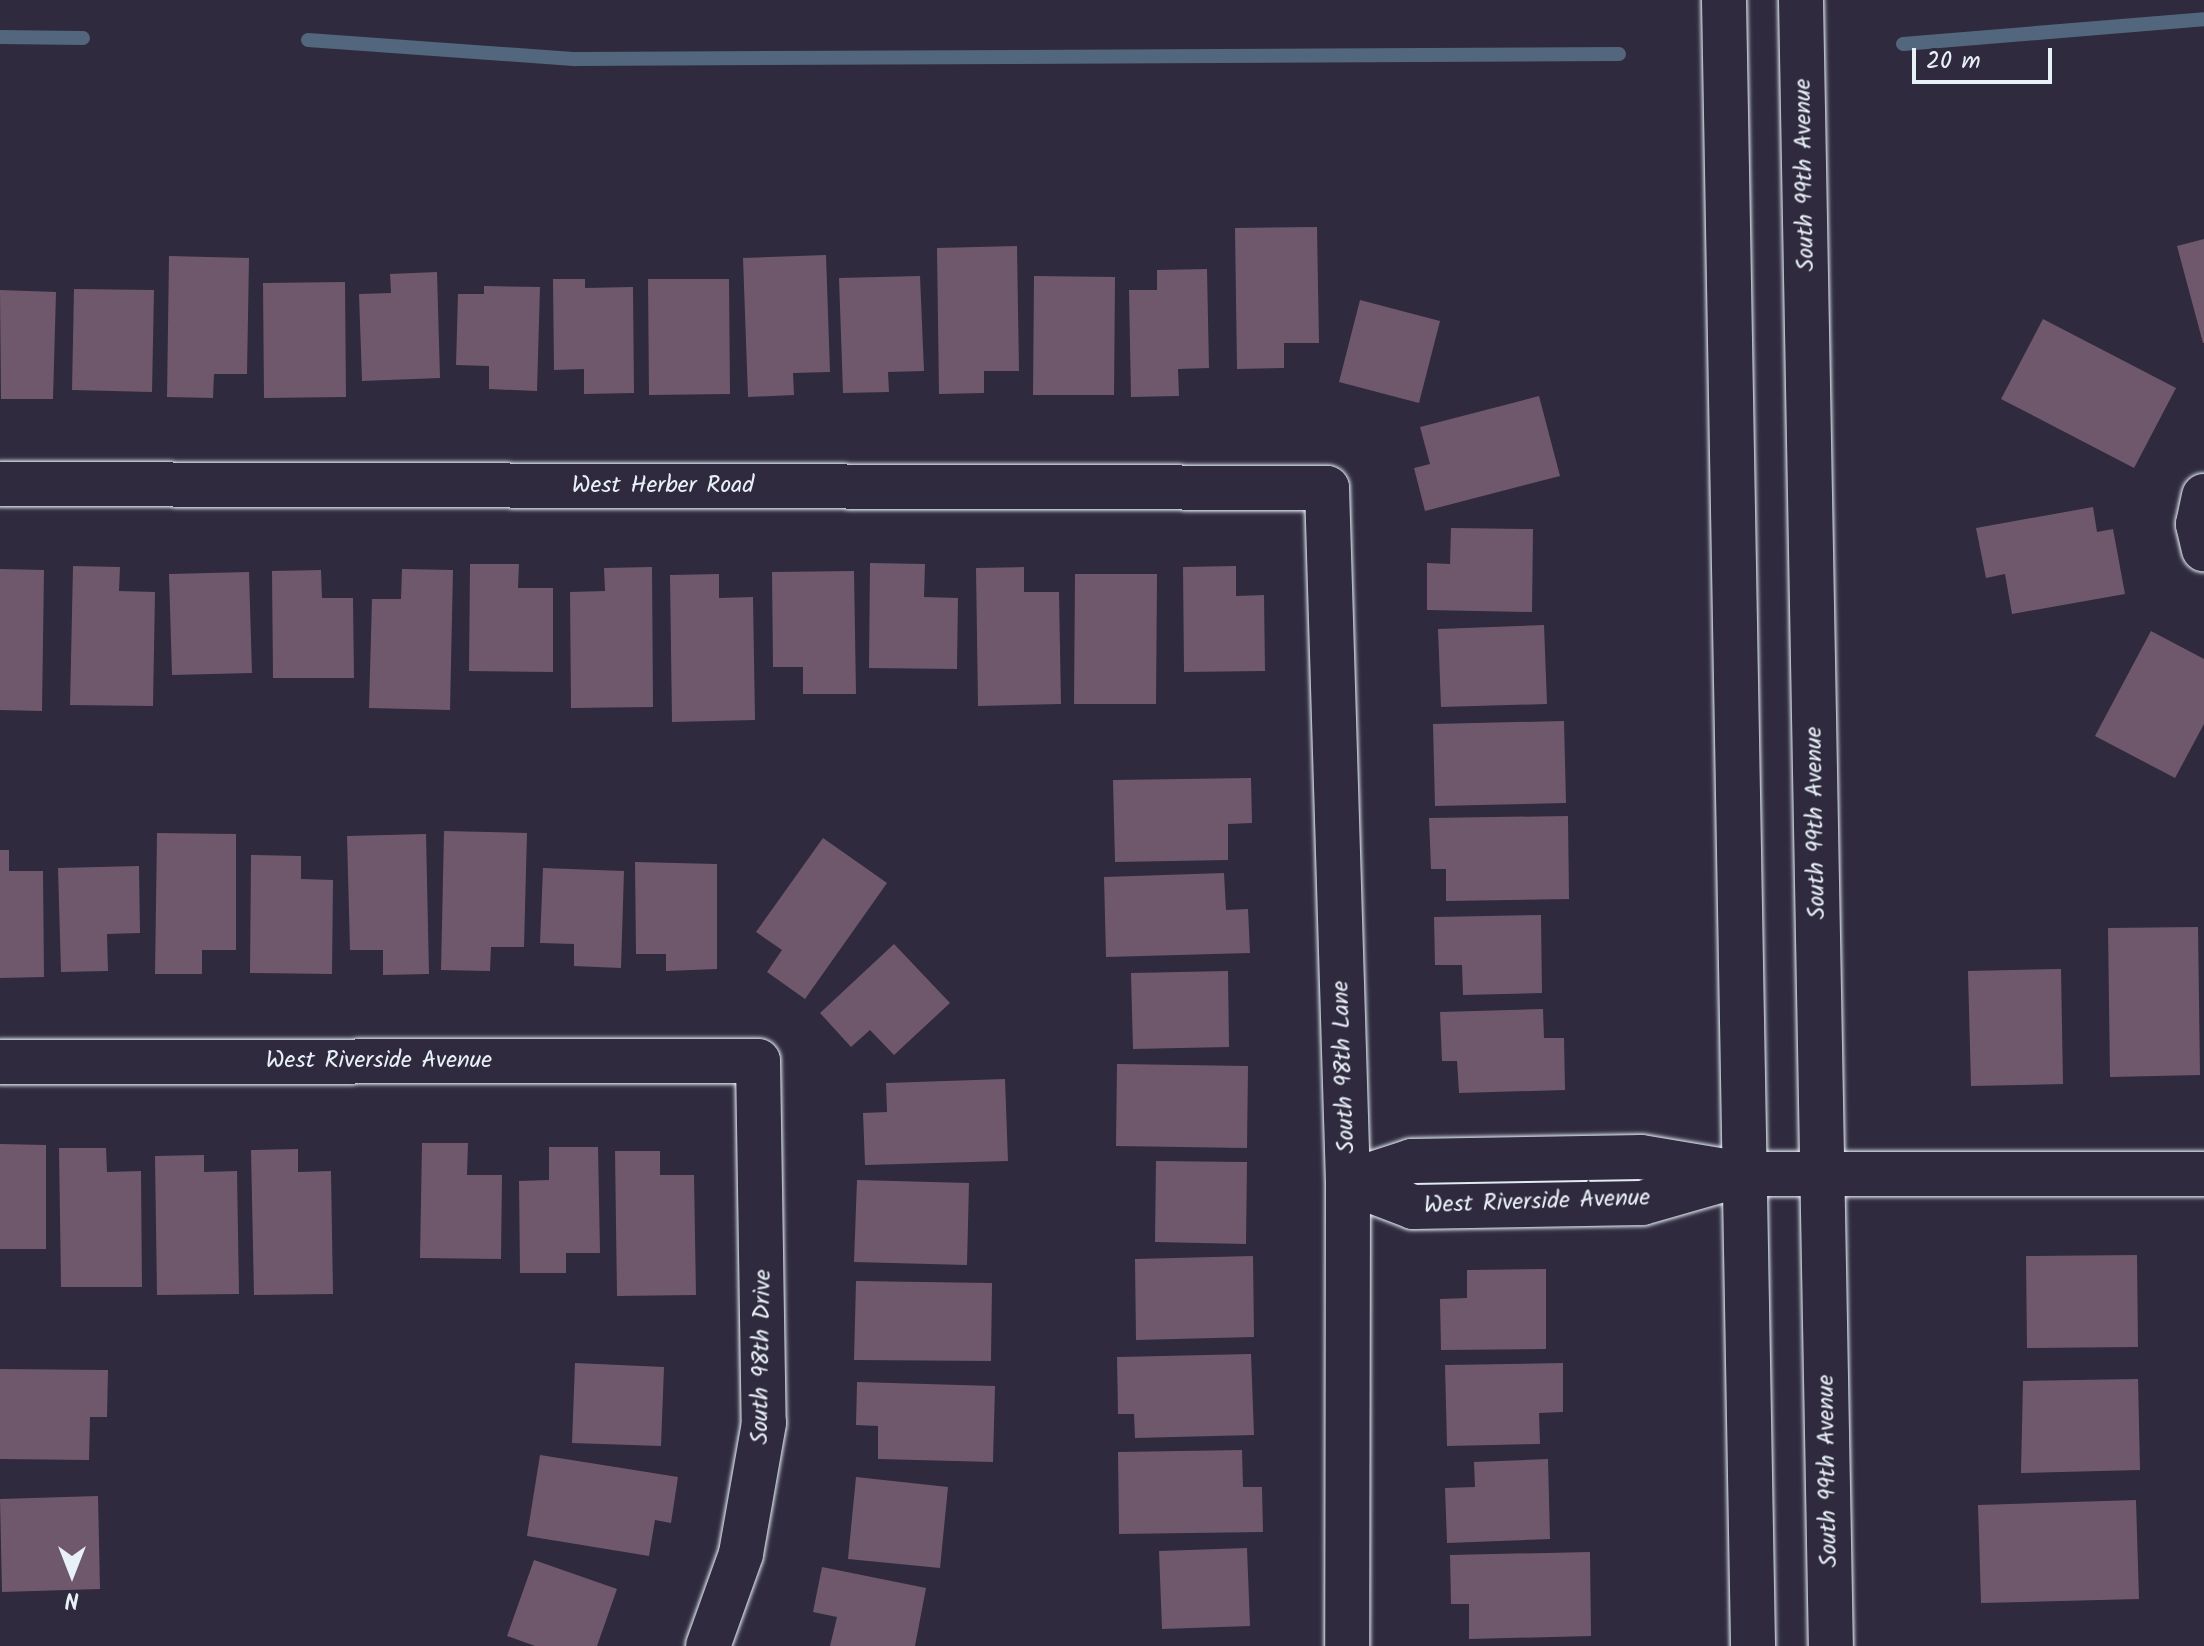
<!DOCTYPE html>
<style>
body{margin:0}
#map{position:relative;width:2204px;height:1646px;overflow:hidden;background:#2f2a3d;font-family:Kalam,sans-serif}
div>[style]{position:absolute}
.stream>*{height:14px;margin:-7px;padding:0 7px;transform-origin:7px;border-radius:7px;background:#52667d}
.building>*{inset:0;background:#6f586c}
.roads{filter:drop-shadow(0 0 2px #e8f1f8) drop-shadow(0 0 2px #e8f1f8)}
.minor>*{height:44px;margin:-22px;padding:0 22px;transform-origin:22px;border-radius:22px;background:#2f2a3d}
.secondary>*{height:44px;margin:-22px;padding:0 22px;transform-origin:22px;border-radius:22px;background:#2f2a3d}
span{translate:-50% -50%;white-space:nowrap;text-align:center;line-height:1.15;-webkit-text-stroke:8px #2f2a3d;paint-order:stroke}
.street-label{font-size:24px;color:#e8f1f8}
.north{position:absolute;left:32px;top:1534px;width:80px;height:80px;-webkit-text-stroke:6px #2f2a3d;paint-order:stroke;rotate:180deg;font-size:22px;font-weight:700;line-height:32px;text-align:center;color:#e8f1f8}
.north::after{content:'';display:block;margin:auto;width:28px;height:36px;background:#e8f1f8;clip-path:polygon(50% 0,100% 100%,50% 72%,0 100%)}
.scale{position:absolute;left:1912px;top:48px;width:140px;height:36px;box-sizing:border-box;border:4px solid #e8f1f8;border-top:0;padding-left:10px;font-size:24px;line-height:28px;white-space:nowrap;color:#e8f1f8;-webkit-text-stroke:6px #2f2a3d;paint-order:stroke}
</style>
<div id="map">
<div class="stream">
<div style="left:0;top:37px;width:83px;rotate:0.7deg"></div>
<div style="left:308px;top:40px;width:269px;rotate:4.1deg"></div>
<div style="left:576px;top:59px;width:1043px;rotate:-0.27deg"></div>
<div style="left:1903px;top:44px;width:302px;rotate:-4.7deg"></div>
</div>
<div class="building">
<div style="clip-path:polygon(1317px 227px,1319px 343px,1284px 343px,1284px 368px,1237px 369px,1235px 228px)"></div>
<div style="clip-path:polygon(2204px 239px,2204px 343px,2203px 343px,2177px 246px)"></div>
<div style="clip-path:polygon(1017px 246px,1019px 371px,984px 371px,984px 393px,939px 394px,937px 248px)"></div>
<div style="clip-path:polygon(826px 255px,830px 372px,793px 373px,794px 395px,748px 397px,743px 258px)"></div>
<div style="clip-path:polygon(169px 256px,249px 258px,247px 374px,214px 374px,213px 398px,167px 397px)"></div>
<div style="clip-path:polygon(1207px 269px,1209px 368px,1178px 369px,1179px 396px,1131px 397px,1129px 290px,1157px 290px,1157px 270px)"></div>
<div style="clip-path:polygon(437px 272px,440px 378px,362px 381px,359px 294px,391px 293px,390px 274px)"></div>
<div style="clip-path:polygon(920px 276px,924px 371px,888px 372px,889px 392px,843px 393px,839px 278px)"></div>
<div style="clip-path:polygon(1034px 276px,1115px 277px,1114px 395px,1033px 395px)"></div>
<div style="clip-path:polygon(553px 279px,585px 279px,585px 288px,633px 287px,634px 393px,584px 394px,584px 369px,554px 370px)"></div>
<div style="clip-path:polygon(648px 279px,729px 279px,730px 394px,649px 395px)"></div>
<div style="clip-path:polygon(345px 282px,346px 397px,264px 398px,263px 283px)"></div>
<div style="clip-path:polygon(484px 286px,540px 287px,537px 391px,489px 389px,489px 366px,456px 365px,458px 294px,484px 294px)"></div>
<div style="clip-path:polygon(74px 289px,154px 290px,152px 392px,72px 390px)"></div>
<div style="clip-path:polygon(0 290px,56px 292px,53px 399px,1px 399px)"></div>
<div style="clip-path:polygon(1360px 300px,1440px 321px,1419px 403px,1339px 382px)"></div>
<div style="clip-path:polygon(2043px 319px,2176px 388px,2134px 468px,2001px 399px)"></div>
<div style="clip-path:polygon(1539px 396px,1560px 476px,1425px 511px,1414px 468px,1430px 464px,1420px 427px)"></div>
<div style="clip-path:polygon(2093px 507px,2097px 532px,2113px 529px,2125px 594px,2012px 614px,2005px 574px,1986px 578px,1976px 528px)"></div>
<div style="clip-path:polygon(1451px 528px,1533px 529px,1532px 612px,1427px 610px,1427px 563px,1450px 564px)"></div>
<div style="clip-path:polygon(870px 563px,925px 564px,924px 597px,958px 598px,957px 669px,869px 668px)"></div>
<div style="clip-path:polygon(470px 564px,519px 564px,518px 588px,553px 588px,553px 672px,469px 671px)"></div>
<div style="clip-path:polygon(73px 566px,120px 567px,119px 591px,155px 592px,153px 706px,70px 705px)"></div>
<div style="clip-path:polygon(1236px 566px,1236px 596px,1264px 595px,1265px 671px,1184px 672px,1183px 567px)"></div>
<div style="clip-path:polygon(652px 567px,653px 707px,571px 708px,570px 592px,605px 591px,604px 568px)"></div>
<div style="clip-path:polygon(1024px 567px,1024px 592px,1059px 592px,1061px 704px,978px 706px,976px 568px)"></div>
<div style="clip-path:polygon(0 569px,44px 570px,42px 711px,0 710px)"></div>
<div style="clip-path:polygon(402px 569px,453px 570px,450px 710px,369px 708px,372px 599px,401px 599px)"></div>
<div style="clip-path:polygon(321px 570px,322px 598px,353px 598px,354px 678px,273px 678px,272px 571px)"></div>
<div style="clip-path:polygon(854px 571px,856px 694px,803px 694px,803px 667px,773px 667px,772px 572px)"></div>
<div style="clip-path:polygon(249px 572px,252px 673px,172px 675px,169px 574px)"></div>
<div style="clip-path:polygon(719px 574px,719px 598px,753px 597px,755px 720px,672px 722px,670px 575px)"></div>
<div style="clip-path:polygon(1075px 574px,1157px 574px,1156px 704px,1074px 704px)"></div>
<div style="clip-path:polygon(1544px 625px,1547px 704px,1441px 707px,1438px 629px)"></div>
<div style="clip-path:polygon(2151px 631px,2204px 659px,2204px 724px,2175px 778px,2095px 736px)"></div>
<div style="clip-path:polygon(1564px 721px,1566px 803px,1435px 806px,1433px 724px)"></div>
<div style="clip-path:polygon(1251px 778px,1252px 823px,1228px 824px,1228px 860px,1115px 862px,1113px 780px)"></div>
<div style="clip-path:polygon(1568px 816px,1569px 899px,1446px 901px,1446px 869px,1431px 869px,1429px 818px)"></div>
<div style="clip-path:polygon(444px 831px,527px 833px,524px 947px,491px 947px,490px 971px,441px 970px)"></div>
<div style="clip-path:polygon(157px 833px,236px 834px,236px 950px,202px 950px,202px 974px,155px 974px)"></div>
<div style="clip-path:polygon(426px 834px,429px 974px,383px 975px,383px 950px,350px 950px,347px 836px)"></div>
<div style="clip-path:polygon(823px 838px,887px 883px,805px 999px,767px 972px,782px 950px,756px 932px)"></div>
<div style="clip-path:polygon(0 850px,9px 850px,9px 871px,43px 871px,44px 977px,0 978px)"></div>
<div style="clip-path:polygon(251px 855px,301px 856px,301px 879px,333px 880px,332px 974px,250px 973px)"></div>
<div style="clip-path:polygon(635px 862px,717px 864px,717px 969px,666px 971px,666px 954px,636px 954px)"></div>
<div style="clip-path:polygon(139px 866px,140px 933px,107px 934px,108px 971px,61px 972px,58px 868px)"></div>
<div style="clip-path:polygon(543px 868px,624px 871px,621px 968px,574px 966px,574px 944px,540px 943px)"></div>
<div style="clip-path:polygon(1224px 873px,1226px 910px,1248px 909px,1250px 953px,1106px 957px,1104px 877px)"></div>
<div style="clip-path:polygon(1541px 915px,1542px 993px,1463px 995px,1462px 965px,1435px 965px,1434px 917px)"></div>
<div style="clip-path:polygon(2198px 927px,2200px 1075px,2110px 1077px,2108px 928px)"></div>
<div style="clip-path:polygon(894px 944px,950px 1003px,894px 1055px,870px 1030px,851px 1047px,820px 1013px)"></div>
<div style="clip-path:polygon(2061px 969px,2063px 1084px,1971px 1086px,1968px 971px)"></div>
<div style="clip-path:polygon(1228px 971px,1229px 1047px,1133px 1049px,1131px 973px)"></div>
<div style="clip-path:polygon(1543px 1009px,1544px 1038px,1564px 1038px,1565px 1090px,1459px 1093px,1457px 1061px,1442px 1061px,1440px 1012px)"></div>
<div style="clip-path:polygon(1117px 1064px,1248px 1066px,1247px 1148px,1116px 1146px)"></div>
<div style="clip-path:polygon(1005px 1079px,1008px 1161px,865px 1165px,863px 1113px,887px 1112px,886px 1083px)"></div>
<div style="clip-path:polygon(422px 1143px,468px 1143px,467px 1175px,502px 1175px,501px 1259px,420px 1258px)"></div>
<div style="clip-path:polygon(0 1144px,46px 1145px,46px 1249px,0 1249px)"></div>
<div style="clip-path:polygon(549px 1147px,598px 1147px,600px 1253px,566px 1253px,566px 1273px,520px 1273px,519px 1181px,549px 1180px)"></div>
<div style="clip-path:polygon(59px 1148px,106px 1148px,107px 1172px,141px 1171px,142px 1287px,61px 1287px)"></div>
<div style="clip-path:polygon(298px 1149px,298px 1172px,331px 1171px,333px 1294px,254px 1295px,251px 1150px)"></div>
<div style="clip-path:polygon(615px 1151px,660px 1151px,660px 1175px,694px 1175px,696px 1295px,617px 1296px)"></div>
<div style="clip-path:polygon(204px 1155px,204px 1172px,237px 1171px,239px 1294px,157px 1295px,155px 1156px)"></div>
<div style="clip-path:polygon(1156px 1161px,1247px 1162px,1246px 1244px,1155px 1242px)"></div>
<div style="clip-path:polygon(857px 1180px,969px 1183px,967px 1265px,854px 1262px)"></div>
<div style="clip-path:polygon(2137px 1255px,2138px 1347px,2027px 1348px,2026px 1256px)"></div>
<div style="clip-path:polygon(1253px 1256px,1254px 1337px,1136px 1340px,1135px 1259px)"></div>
<div style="clip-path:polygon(1546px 1269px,1546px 1349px,1441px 1350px,1440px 1299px,1467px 1298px,1467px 1270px)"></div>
<div style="clip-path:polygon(856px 1281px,992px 1283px,991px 1361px,854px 1360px)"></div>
<div style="clip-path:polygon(1251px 1354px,1254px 1435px,1135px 1438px,1134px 1414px,1118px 1414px,1117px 1357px)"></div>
<div style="clip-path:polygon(575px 1363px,664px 1367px,661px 1446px,572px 1443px)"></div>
<div style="clip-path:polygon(1563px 1363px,1563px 1412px,1539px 1413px,1540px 1444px,1447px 1446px,1445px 1365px)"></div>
<div style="clip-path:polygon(0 1369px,108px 1370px,107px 1417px,90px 1417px,89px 1460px,0 1459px)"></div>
<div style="clip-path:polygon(2138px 1379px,2140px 1470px,2021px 1473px,2023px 1381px)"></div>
<div style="clip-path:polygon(857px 1382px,995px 1386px,993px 1462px,878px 1459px,878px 1426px,856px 1425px)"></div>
<div style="clip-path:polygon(1242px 1450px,1243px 1487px,1262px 1487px,1263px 1532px,1119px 1534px,1118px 1452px)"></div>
<div style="clip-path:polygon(540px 1455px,678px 1477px,671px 1523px,655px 1520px,649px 1556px,527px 1536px)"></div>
<div style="clip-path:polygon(1548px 1459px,1550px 1539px,1447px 1543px,1445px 1488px,1475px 1487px,1474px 1462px)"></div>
<div style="clip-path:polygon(856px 1477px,948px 1487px,940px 1568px,848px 1559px)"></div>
<div style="clip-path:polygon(98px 1496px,100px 1589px,2px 1592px,0 1499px)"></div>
<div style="clip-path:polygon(2136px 1500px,2139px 1599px,1981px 1603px,1978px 1505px)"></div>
<div style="clip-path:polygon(1247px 1548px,1250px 1626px,1162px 1629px,1159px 1551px)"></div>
<div style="clip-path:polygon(1590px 1552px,1591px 1636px,1469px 1639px,1469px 1604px,1451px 1604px,1450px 1555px)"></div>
<div style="clip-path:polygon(534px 1560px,617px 1589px,597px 1646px,535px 1646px,507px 1636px)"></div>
<div style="clip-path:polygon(822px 1567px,926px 1588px,915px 1646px,830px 1646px,837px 1617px,813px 1612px)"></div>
</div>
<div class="roads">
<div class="minor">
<div style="left:0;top:484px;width:1327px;rotate:0.17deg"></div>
<div style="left:1327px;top:488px;width:694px;rotate:88.27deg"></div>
<div style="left:1348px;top:1182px;width:464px;rotate:90.1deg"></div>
<div style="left:2204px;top:496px;width:29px;rotate:102deg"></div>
<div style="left:2198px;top:524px;width:26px;rotate:77deg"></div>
<div style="left:0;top:1062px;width:758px;rotate:-0.08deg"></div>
<div style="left:758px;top:1061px;width:362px;rotate:89.1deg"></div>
<div style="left:764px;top:1423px;width:133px;rotate:100deg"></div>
<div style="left:741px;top:1554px;width:98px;rotate:109.7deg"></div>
<div style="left:1348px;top:1182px;width:67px;rotate:-18.2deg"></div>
<div style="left:1412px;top:1161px;width:229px;rotate:-1deg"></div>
<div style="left:1641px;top:1157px;width:103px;rotate:9.5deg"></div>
<div style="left:1743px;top:1174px;width:461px"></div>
<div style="left:1348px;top:1182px;width:70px;rotate:21deg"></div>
<div style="left:1413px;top:1207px;width:229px;rotate:-1deg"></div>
<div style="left:1642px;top:1203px;width:95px;rotate:-15.9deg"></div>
</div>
<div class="secondary">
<div style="left:1724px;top:0;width:1646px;rotate:88.99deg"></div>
<div style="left:1801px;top:0;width:1646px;rotate:88.96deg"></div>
</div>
</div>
<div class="street-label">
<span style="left:1805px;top:175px;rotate:-91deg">South 99th Avenue</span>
<span style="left:663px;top:486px">West Herber Road</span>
<span style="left:1816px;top:823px;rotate:-91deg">South 99th Avenue</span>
<span style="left:379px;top:1061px">West Riverside Avenue</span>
<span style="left:1344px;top:1067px;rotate:-92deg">South 98th Lane</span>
<span style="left:1537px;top:1202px;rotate:-2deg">West Riverside Avenue</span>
<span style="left:762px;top:1357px;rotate:-89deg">South 98th Drive</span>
<span style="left:1828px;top:1471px;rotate:-91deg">South 99th Avenue</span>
</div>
<div class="north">N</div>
<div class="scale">20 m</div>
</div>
